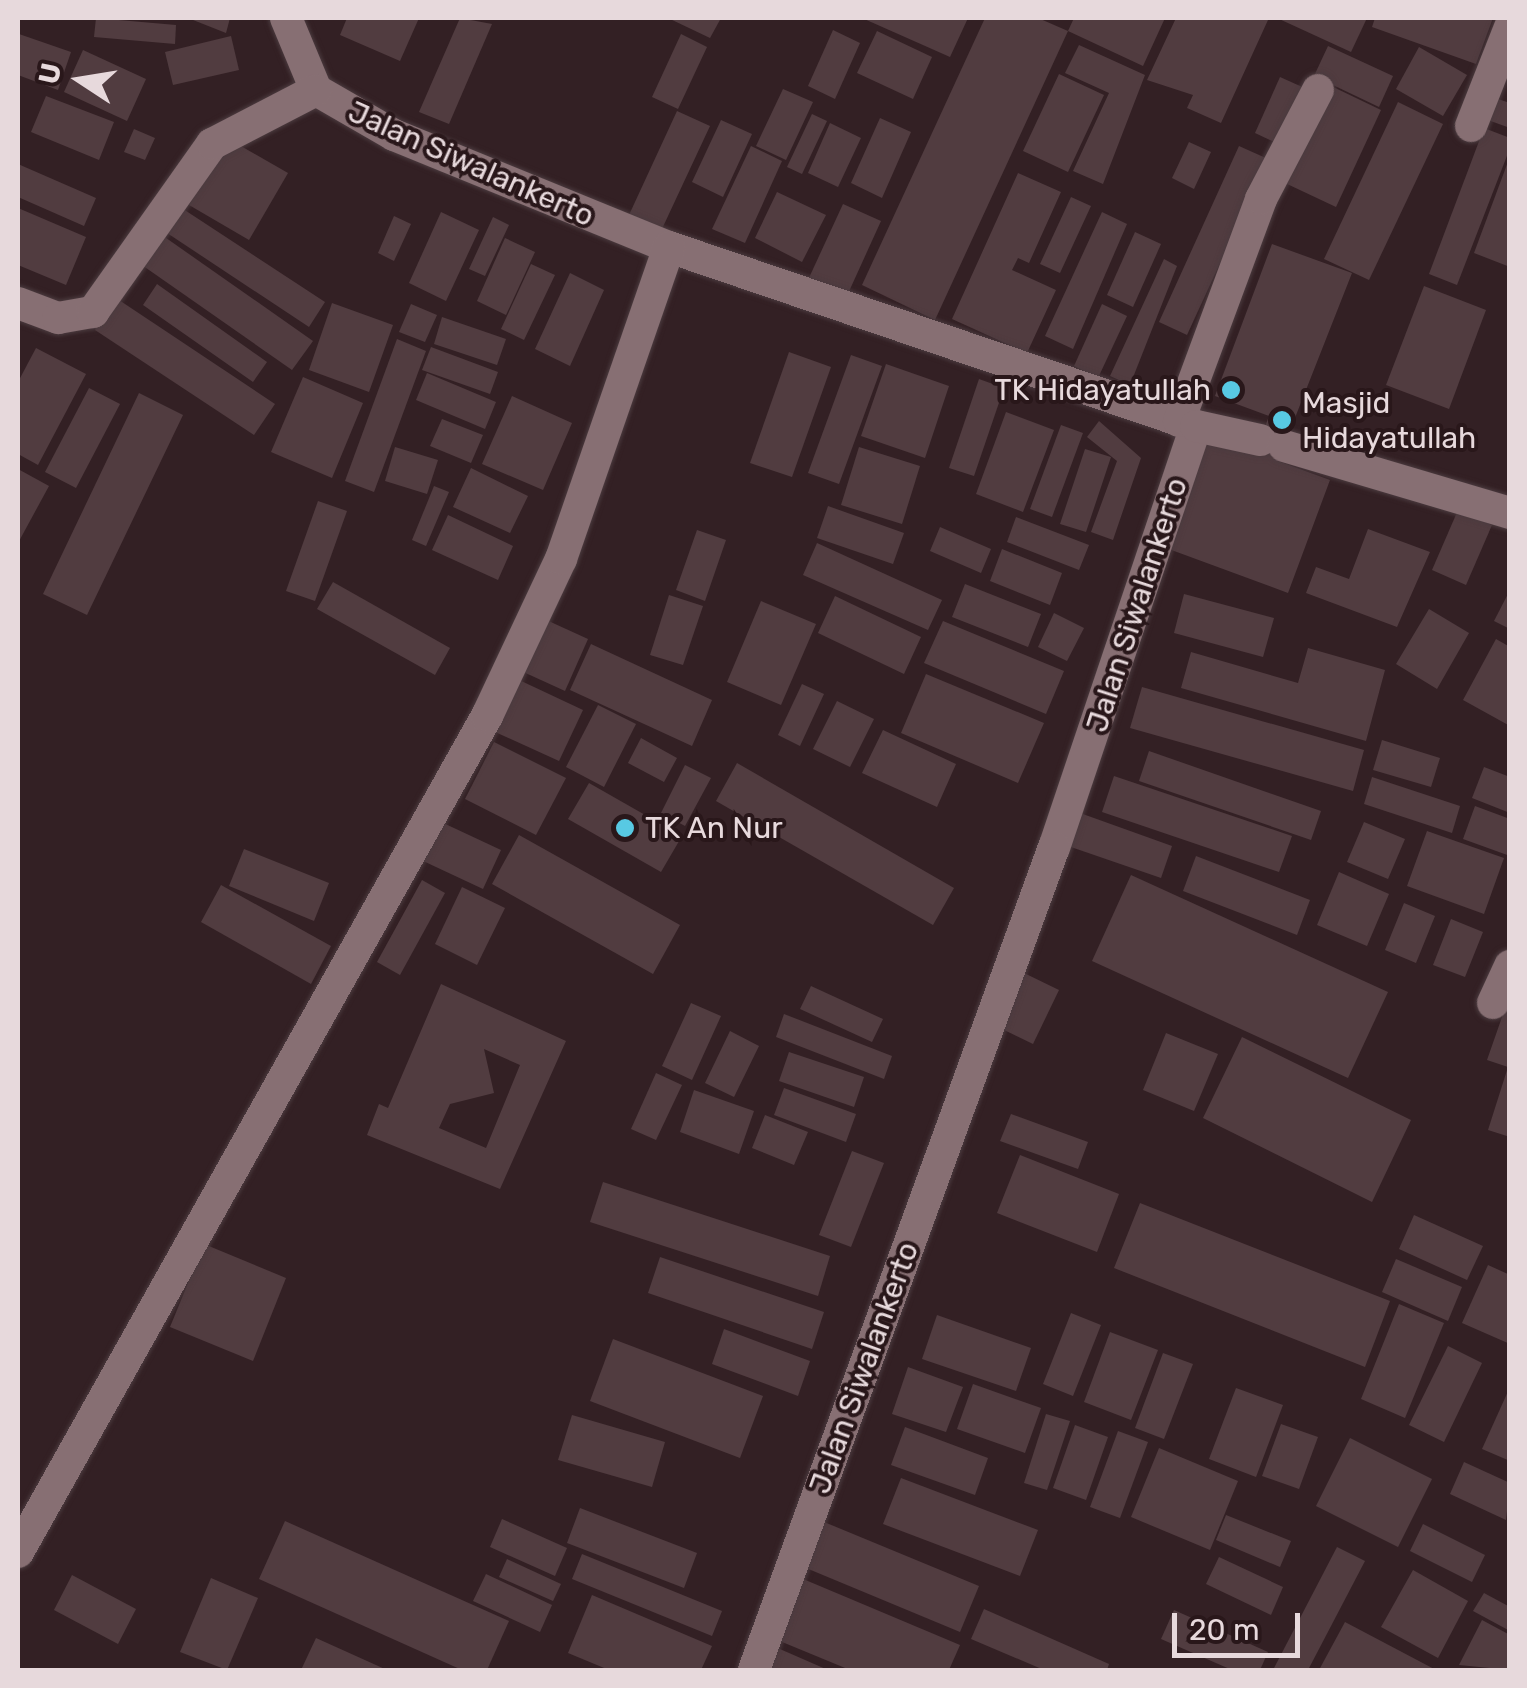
<!DOCTYPE html>
<style>
body{margin:0}
#map{position:relative;width:1527px;height:1688px;overflow:hidden;background:#332024;font-family:Rubik,sans-serif}
div>[style]{position:absolute}
.building>*{inset:0;background:#513c40}
.roads{filter:drop-shadow(0 0 2px #4b3b3f) drop-shadow(0 0 2px #4b3b3f)}
.minor>*{height:32px;margin:-16px;padding:0 16px;transform-origin:16px;border-radius:16px;background:#876f73}
.dots>*{width:28px;height:28px;translate:-50% -50%;box-sizing:border-box;border:5px solid #29171a;border-radius:50%}
span{translate:-50% -50%;white-space:nowrap;text-align:center;line-height:1.15;-webkit-text-stroke:8px #29171a;paint-order:stroke}
.street-label{font-size:30px;color:#e7d9dc}
.poi-label{font-size:30px;color:#e7d9dc}
.right{translate:-100% -50%;text-align:right}
.left{translate:0 -50%;text-align:left}
.frame{position:absolute;inset:0;border:20px solid #e7d9dc;pointer-events:none}
.north{position:absolute;left:30px;top:30px;width:100px;height:100px;-webkit-text-stroke:8px #29171a;paint-order:stroke;rotate:282deg;font-size:28px;font-weight:700;line-height:40px;text-align:center;color:#e7d9dc}
.north::after{content:'';display:block;margin:auto;width:35px;height:45px;background:#e7d9dc;clip-path:polygon(50% 0,100% 100%,50% 72%,0 100%)}
.scale{position:absolute;left:1172px;top:1613px;width:128px;height:45px;box-sizing:border-box;border:5px solid #e7d9dc;border-top:0;padding-left:12px;font-size:30px;line-height:35px;white-space:nowrap;color:#e7d9dc;-webkit-text-stroke:8px #29171a;paint-order:stroke}
</style>
<div id="map">
<div class="building">
<div style="clip-path:polygon(96px 18px,176px 25px,175px 44px,94px 37px)"></div>
<div style="clip-path:polygon(188px 18px,230px 18px,226px 33px)"></div>
<div style="clip-path:polygon(347px 18px,419px 18px,400px 61px,340px 35px)"></div>
<div style="clip-path:polygon(460px 18px,492px 24px,449px 124px,419px 112px)"></div>
<div style="clip-path:polygon(668px 18px,721px 18px,710px 38px)"></div>
<div style="clip-path:polygon(862px 18px,968px 18px,950px 57px)"></div>
<div style="clip-path:polygon(985px 18px,1038px 18px,1068px 31px,935px 320px,862px 285px)"></div>
<div style="clip-path:polygon(1074px 18px,1165px 18px,1143px 66px,1068px 31px)"></div>
<div style="clip-path:polygon(1176px 18px,1268px 20px,1221px 123px,1187px 108px,1193px 95px,1147px 80px)"></div>
<div style="clip-path:polygon(1277px 18px,1367px 18px,1351px 52px)"></div>
<div style="clip-path:polygon(1375px 18px,1493px 18px,1476px 64px,1372px 27px)"></div>
<div style="clip-path:polygon(833px 30px,860px 43px,835px 99px,808px 86px)"></div>
<div style="clip-path:polygon(877px 31px,932px 57px,913px 99px,857px 73px)"></div>
<div style="clip-path:polygon(19px 34px,71px 52px,58px 90px,18px 75px)"></div>
<div style="clip-path:polygon(681px 34px,707px 47px,678px 109px,652px 97px)"></div>
<div style="clip-path:polygon(231px 36px,239px 70px,173px 85px,165px 52px)"></div>
<div style="clip-path:polygon(1079px 45px,1145px 75px,1103px 184px,1073px 171px,1109px 93px,1065px 73px)"></div>
<div style="clip-path:polygon(1328px 46px,1393px 76px,1379px 107px,1314px 76px)"></div>
<div style="clip-path:polygon(1419px 47px,1467px 75px,1443px 116px,1396px 89px)"></div>
<div style="clip-path:polygon(83px 50px,146px 79px,127px 121px,64px 92px)"></div>
<div style="clip-path:polygon(1059px 74px,1104px 95px,1068px 172px,1023px 151px)"></div>
<div style="clip-path:polygon(1280px 77px,1309px 90px,1283px 146px,1255px 133px)"></div>
<div style="clip-path:polygon(1329px 85px,1381px 110px,1336px 207px,1285px 183px)"></div>
<div style="clip-path:polygon(783px 89px,813px 102px,786px 160px,756px 146px)"></div>
<div style="clip-path:polygon(46px 96px,114px 122px,99px 160px,31px 132px)"></div>
<div style="clip-path:polygon(1492px 97px,1510px 103px,1510px 128px,1485px 119px)"></div>
<div style="clip-path:polygon(1398px 102px,1443px 124px,1369px 280px,1324px 259px)"></div>
<div style="clip-path:polygon(677px 111px,710px 126px,661px 231px,629px 215px)"></div>
<div style="clip-path:polygon(812px 114px,827px 121px,802px 174px,787px 167px)"></div>
<div style="clip-path:polygon(880px 118px,911px 132px,882px 198px,851px 183px)"></div>
<div style="clip-path:polygon(721px 120px,752px 134px,723px 197px,692px 182px)"></div>
<div style="clip-path:polygon(830px 123px,861px 138px,838px 187px,808px 173px)"></div>
<div style="clip-path:polygon(1484px 128px,1510px 138px,1510px 148px,1457px 285px,1429px 274px)"></div>
<div style="clip-path:polygon(134px 129px,155px 138px,145px 160px,124px 152px)"></div>
<div style="clip-path:polygon(227px 138px,288px 173px,249px 240px,189px 205px)"></div>
<div style="clip-path:polygon(1189px 142px,1211px 152px,1194px 189px,1172px 178px)"></div>
<div style="clip-path:polygon(751px 146px,782px 161px,745px 243px,712px 229px)"></div>
<div style="clip-path:polygon(1239px 146px,1268px 159px,1187px 335px,1159px 322px)"></div>
<div style="clip-path:polygon(1509px 159px,1510px 159px,1510px 267px,1474px 253px)"></div>
<div style="clip-path:polygon(18px 164px,96px 198px,84px 226px,18px 197px)"></div>
<div style="clip-path:polygon(1018px 173px,1061px 192px,1029px 263px,1018px 258px,1012px 270px,1056px 290px,1027px 353px,952px 319px)"></div>
<div style="clip-path:polygon(777px 192px,826px 215px,802px 262px,755px 238px)"></div>
<div style="clip-path:polygon(1071px 197px,1091px 206px,1060px 273px,1040px 264px)"></div>
<div style="clip-path:polygon(174px 203px,325px 302px,309px 327px,158px 227px)"></div>
<div style="clip-path:polygon(843px 204px,881px 221px,846px 298px,808px 280px)"></div>
<div style="clip-path:polygon(18px 208px,86px 237px,66px 285px,18px 265px)"></div>
<div style="clip-path:polygon(441px 212px,479px 230px,446px 301px,409px 283px)"></div>
<div style="clip-path:polygon(1102px 212px,1127px 224px,1073px 349px,1045px 336px)"></div>
<div style="clip-path:polygon(394px 216px,411px 224px,394px 261px,378px 253px)"></div>
<div style="clip-path:polygon(493px 217px,509px 225px,485px 276px,469px 269px)"></div>
<div style="clip-path:polygon(1135px 232px,1161px 244px,1133px 307px,1107px 295px)"></div>
<div style="clip-path:polygon(159px 233px,313px 341px,292px 370px,139px 263px)"></div>
<div style="clip-path:polygon(505px 238px,535px 252px,506px 315px,477px 301px)"></div>
<div style="clip-path:polygon(1272px 244px,1352px 273px,1278px 461px,1330px 480px,1288px 593px,1166px 548px,1209px 435px,1255px 453px,1269px 416px,1215px 396px)"></div>
<div style="clip-path:polygon(1164px 259px,1177px 266px,1130px 385px,1110px 376px)"></div>
<div style="clip-path:polygon(531px 264px,555px 275px,524px 340px,501px 329px)"></div>
<div style="clip-path:polygon(570px 273px,604px 290px,570px 366px,535px 349px)"></div>
<div style="clip-path:polygon(157px 284px,267px 362px,253px 382px,143px 305px)"></div>
<div style="clip-path:polygon(1424px 286px,1486px 310px,1449px 409px,1386px 385px)"></div>
<div style="clip-path:polygon(116px 298px,275px 404px,254px 435px,95px 330px)"></div>
<div style="clip-path:polygon(332px 303px,393px 325px,369px 392px,309px 370px)"></div>
<div style="clip-path:polygon(411px 304px,437px 315px,425px 342px,399px 332px)"></div>
<div style="clip-path:polygon(1102px 304px,1127px 316px,1098px 378px,1074px 366px)"></div>
<div style="clip-path:polygon(442px 317px,506px 339px,497px 365px,434px 344px)"></div>
<div style="clip-path:polygon(397px 339px,426px 351px,374px 492px,345px 481px)"></div>
<div style="clip-path:polygon(431px 347px,498px 372px,490px 394px,422px 370px)"></div>
<div style="clip-path:polygon(36px 348px,86px 374px,38px 465px,18px 454px,18px 382px)"></div>
<div style="clip-path:polygon(789px 352px,831px 367px,792px 477px,750px 463px)"></div>
<div style="clip-path:polygon(851px 355px,882px 366px,839px 484px,808px 473px)"></div>
<div style="clip-path:polygon(886px 364px,949px 386px,925px 458px,861px 436px)"></div>
<div style="clip-path:polygon(427px 373px,496px 402px,485px 429px,416px 400px)"></div>
<div style="clip-path:polygon(303px 377px,363px 403px,332px 478px,271px 452px)"></div>
<div style="clip-path:polygon(979px 379px,1004px 388px,974px 476px,949px 468px)"></div>
<div style="clip-path:polygon(89px 388px,120px 404px,76px 488px,45px 472px)"></div>
<div style="clip-path:polygon(139px 393px,183px 415px,87px 615px,43px 594px)"></div>
<div style="clip-path:polygon(512px 396px,572px 423px,543px 490px,482px 464px)"></div>
<div style="clip-path:polygon(1006px 412px,1054px 430px,1023px 512px,976px 494px)"></div>
<div style="clip-path:polygon(442px 419px,483px 435px,471px 463px,430px 446px)"></div>
<div style="clip-path:polygon(1099px 421px,1141px 458px,1113px 540px,1091px 532px,1117px 461px,1087px 437px)"></div>
<div style="clip-path:polygon(1061px 425px,1083px 433px,1052px 517px,1030px 509px)"></div>
<div style="clip-path:polygon(395px 447px,438px 460px,427px 494px,385px 481px)"></div>
<div style="clip-path:polygon(859px 447px,920px 466px,902px 524px,841px 505px)"></div>
<div style="clip-path:polygon(1085px 449px,1111px 457px,1086px 532px,1060px 524px)"></div>
<div style="clip-path:polygon(471px 468px,528px 496px,510px 533px,453px 507px)"></div>
<div style="clip-path:polygon(18px 469px,49px 486px,18px 543px)"></div>
<div style="clip-path:polygon(434px 486px,449px 492px,426px 546px,412px 540px)"></div>
<div style="clip-path:polygon(318px 501px,347px 511px,315px 601px,286px 591px)"></div>
<div style="clip-path:polygon(828px 506px,904px 533px,893px 564px,817px 538px)"></div>
<div style="clip-path:polygon(1458px 510px,1492px 525px,1466px 585px,1432px 570px)"></div>
<div style="clip-path:polygon(448px 515px,513px 546px,498px 580px,432px 550px)"></div>
<div style="clip-path:polygon(1016px 517px,1089px 545px,1079px 570px,1007px 542px)"></div>
<div style="clip-path:polygon(940px 527px,991px 549px,981px 573px,930px 551px)"></div>
<div style="clip-path:polygon(1368px 529px,1430px 552px,1397px 627px,1306px 593px,1316px 567px,1349px 579px)"></div>
<div style="clip-path:polygon(697px 530px,726px 540px,705px 601px,676px 590px)"></div>
<div style="clip-path:polygon(817px 543px,942px 600px,928px 630px,803px 575px)"></div>
<div style="clip-path:polygon(1002px 549px,1062px 573px,1050px 605px,990px 581px)"></div>
<div style="clip-path:polygon(333px 582px,450px 648px,435px 675px,317px 609px)"></div>
<div style="clip-path:polygon(965px 584px,1041px 614px,1028px 647px,952px 617px)"></div>
<div style="clip-path:polygon(1510px 590px,1510px 629px,1494px 621px)"></div>
<div style="clip-path:polygon(1184px 594px,1274px 618px,1263px 657px,1174px 633px)"></div>
<div style="clip-path:polygon(669px 595px,703px 606px,683px 665px,650px 655px)"></div>
<div style="clip-path:polygon(835px 596px,921px 637px,904px 674px,818px 633px)"></div>
<div style="clip-path:polygon(761px 601px,816px 624px,781px 705px,727px 682px)"></div>
<div style="clip-path:polygon(1429px 609px,1469px 633px,1437px 689px,1396px 664px)"></div>
<div style="clip-path:polygon(1054px 613px,1084px 628px,1067px 661px,1038px 647px)"></div>
<div style="clip-path:polygon(542px 618px,588px 639px,565px 691px,519px 670px)"></div>
<div style="clip-path:polygon(943px 621px,1064px 671px,1046px 714px,924px 663px)"></div>
<div style="clip-path:polygon(1496px 639px,1510px 647px,1510px 726px,1463px 700px)"></div>
<div style="clip-path:polygon(591px 644px,712px 700px,692px 746px,570px 690px)"></div>
<div style="clip-path:polygon(1308px 648px,1385px 670px,1366px 741px,1181px 688px,1191px 652px,1298px 683px)"></div>
<div style="clip-path:polygon(926px 674px,1044px 723px,1018px 783px,901px 733px)"></div>
<div style="clip-path:polygon(517px 679px,583px 710px,559px 761px,493px 731px)"></div>
<div style="clip-path:polygon(802px 684px,824px 694px,800px 746px,778px 735px)"></div>
<div style="clip-path:polygon(1142px 687px,1364px 750px,1353px 791px,1130px 728px)"></div>
<div style="clip-path:polygon(837px 701px,874px 719px,850px 767px,813px 749px)"></div>
<div style="clip-path:polygon(598px 705px,636px 724px,604px 787px,566px 767px)"></div>
<div style="clip-path:polygon(883px 730px,956px 764px,937px 807px,862px 773px)"></div>
<div style="clip-path:polygon(641px 738px,677px 758px,664px 782px,628px 763px)"></div>
<div style="clip-path:polygon(1382px 740px,1440px 758px,1431px 787px,1373px 770px)"></div>
<div style="clip-path:polygon(494px 742px,566px 778px,536px 835px,465px 799px)"></div>
<div style="clip-path:polygon(1149px 751px,1321px 811px,1311px 840px,1139px 781px)"></div>
<div style="clip-path:polygon(737px 763px,954px 888px,933px 925px,716px 801px)"></div>
<div style="clip-path:polygon(685px 765px,711px 778px,685px 826px,661px 813px)"></div>
<div style="clip-path:polygon(1484px 767px,1510px 777px,1510px 813px,1472px 798px)"></div>
<div style="clip-path:polygon(1114px 776px,1292px 836px,1279px 872px,1102px 812px)"></div>
<div style="clip-path:polygon(1372px 777px,1460px 806px,1452px 833px,1364px 804px)"></div>
<div style="clip-path:polygon(589px 783px,682px 836px,661px 872px,568px 819px)"></div>
<div style="clip-path:polygon(1475px 806px,1510px 819px,1510px 856px,1463px 839px)"></div>
<div style="clip-path:polygon(1080px 813px,1172px 846px,1161px 878px,1068px 846px)"></div>
<div style="clip-path:polygon(439px 821px,501px 850px,483px 889px,421px 860px)"></div>
<div style="clip-path:polygon(1364px 822px,1405px 839px,1388px 879px,1347px 862px)"></div>
<div style="clip-path:polygon(1427px 831px,1504px 858px,1484px 914px,1407px 886px)"></div>
<div style="clip-path:polygon(519px 835px,680px 925px,653px 974px,492px 884px)"></div>
<div style="clip-path:polygon(244px 849px,329px 883px,314px 921px,229px 886px)"></div>
<div style="clip-path:polygon(1196px 856px,1310px 900px,1297px 935px,1183px 891px)"></div>
<div style="clip-path:polygon(1339px 872px,1389px 894px,1367px 946px,1317px 925px)"></div>
<div style="clip-path:polygon(1131px 875px,1388px 992px,1348px 1078px,1092px 961px)"></div>
<div style="clip-path:polygon(422px 880px,445px 893px,400px 975px,377px 962px)"></div>
<div style="clip-path:polygon(221px 885px,331px 946px,311px 984px,201px 922px)"></div>
<div style="clip-path:polygon(462px 887px,505px 908px,477px 965px,435px 944px)"></div>
<div style="clip-path:polygon(1404px 903px,1435px 916px,1416px 963px,1385px 950px)"></div>
<div style="clip-path:polygon(1451px 919px,1483px 932px,1465px 977px,1433px 965px)"></div>
<div style="clip-path:polygon(1024px 973px,1059px 990px,1033px 1044px,998px 1027px)"></div>
<div style="clip-path:polygon(evenodd,441px 984px,566px 1041px,500px 1189px,367px 1135px,379px 1104px,388px 1108px,441px 984px,484px 1049px,520px 1065px,486px 1148px,439px 1128px,450px 1104px,494px 1093px,484px 1049px)"></div>
<div style="clip-path:polygon(811px 986px,883px 1019px,872px 1042px,800px 1009px)"></div>
<div style="clip-path:polygon(1509px 997px,1510px 997px,1510px 1137px,1488px 1130px,1508px 1067px,1487px 1060px)"></div>
<div style="clip-path:polygon(691px 1003px,721px 1016px,692px 1080px,662px 1066px)"></div>
<div style="clip-path:polygon(784px 1014px,892px 1056px,884px 1079px,776px 1037px)"></div>
<div style="clip-path:polygon(730px 1031px,759px 1046px,734px 1097px,705px 1083px)"></div>
<div style="clip-path:polygon(1166px 1033px,1218px 1054px,1194px 1111px,1143px 1090px)"></div>
<div style="clip-path:polygon(1242px 1037px,1411px 1120px,1372px 1202px,1203px 1118px)"></div>
<div style="clip-path:polygon(789px 1052px,864px 1077px,854px 1107px,779px 1081px)"></div>
<div style="clip-path:polygon(656px 1073px,682px 1085px,656px 1140px,631px 1129px)"></div>
<div style="clip-path:polygon(784px 1088px,856px 1114px,846px 1142px,774px 1115px)"></div>
<div style="clip-path:polygon(694px 1090px,754px 1111px,739px 1154px,680px 1132px)"></div>
<div style="clip-path:polygon(1011px 1114px,1088px 1142px,1078px 1169px,1000px 1141px)"></div>
<div style="clip-path:polygon(765px 1115px,808px 1132px,794px 1165px,752px 1148px)"></div>
<div style="clip-path:polygon(852px 1151px,884px 1163px,851px 1247px,819px 1235px)"></div>
<div style="clip-path:polygon(1020px 1155px,1119px 1194px,1097px 1252px,997px 1213px)"></div>
<div style="clip-path:polygon(603px 1182px,830px 1256px,818px 1296px,590px 1222px)"></div>
<div style="clip-path:polygon(1140px 1203px,1390px 1301px,1365px 1367px,1114px 1268px)"></div>
<div style="clip-path:polygon(1414px 1215px,1483px 1246px,1467px 1280px,1399px 1249px)"></div>
<div style="clip-path:polygon(204px 1244px,286px 1278px,253px 1361px,170px 1327px)"></div>
<div style="clip-path:polygon(660px 1257px,824px 1312px,812px 1349px,648px 1293px)"></div>
<div style="clip-path:polygon(1396px 1259px,1462px 1287px,1448px 1321px,1382px 1292px)"></div>
<div style="clip-path:polygon(1488px 1265px,1510px 1275px,1510px 1344px,1462px 1323px)"></div>
<div style="clip-path:polygon(1399px 1304px,1444px 1323px,1405px 1418px,1361px 1399px)"></div>
<div style="clip-path:polygon(1071px 1313px,1101px 1325px,1073px 1396px,1043px 1384px)"></div>
<div style="clip-path:polygon(937px 1315px,1031px 1348px,1016px 1391px,922px 1359px)"></div>
<div style="clip-path:polygon(724px 1329px,810px 1361px,798px 1396px,712px 1364px)"></div>
<div style="clip-path:polygon(1110px 1332px,1158px 1350px,1131px 1420px,1084px 1402px)"></div>
<div style="clip-path:polygon(613px 1339px,763px 1396px,740px 1458px,590px 1401px)"></div>
<div style="clip-path:polygon(1448px 1346px,1482px 1363px,1444px 1442px,1409px 1425px)"></div>
<div style="clip-path:polygon(1163px 1353px,1193px 1364px,1164px 1439px,1135px 1428px)"></div>
<div style="clip-path:polygon(908px 1367px,963px 1387px,946px 1432px,892px 1414px)"></div>
<div style="clip-path:polygon(973px 1384px,1041px 1408px,1025px 1453px,957px 1429px)"></div>
<div style="clip-path:polygon(1510px 1387px,1510px 1461px,1482px 1449px)"></div>
<div style="clip-path:polygon(1236px 1388px,1283px 1405px,1256px 1477px,1209px 1459px)"></div>
<div style="clip-path:polygon(1046px 1414px,1070px 1421px,1047px 1490px,1024px 1483px)"></div>
<div style="clip-path:polygon(572px 1415px,665px 1442px,652px 1487px,558px 1460px)"></div>
<div style="clip-path:polygon(1281px 1424px,1318px 1437px,1299px 1489px,1262px 1476px)"></div>
<div style="clip-path:polygon(1075px 1425px,1108px 1437px,1086px 1500px,1053px 1488px)"></div>
<div style="clip-path:polygon(905px 1427px,988px 1458px,975px 1495px,891px 1465px)"></div>
<div style="clip-path:polygon(1118px 1431px,1148px 1442px,1120px 1518px,1090px 1507px)"></div>
<div style="clip-path:polygon(1350px 1438px,1432px 1479px,1398px 1547px,1316px 1506px)"></div>
<div style="clip-path:polygon(1159px 1448px,1238px 1481px,1210px 1550px,1131px 1517px)"></div>
<div style="clip-path:polygon(1464px 1462px,1510px 1483px,1506px 1520px,1450px 1494px)"></div>
<div style="clip-path:polygon(901px 1478px,1038px 1530px,1020px 1576px,883px 1524px)"></div>
<div style="clip-path:polygon(580px 1508px,697px 1553px,684px 1588px,567px 1543px)"></div>
<div style="clip-path:polygon(1226px 1515px,1291px 1541px,1280px 1567px,1216px 1540px)"></div>
<div style="clip-path:polygon(812px 1517px,979px 1586px,960px 1632px,794px 1563px)"></div>
<div style="clip-path:polygon(502px 1519px,567px 1548px,555px 1576px,490px 1547px)"></div>
<div style="clip-path:polygon(285px 1521px,509px 1621px,487px 1670px,462px 1670px,259px 1579px)"></div>
<div style="clip-path:polygon(1423px 1524px,1485px 1555px,1472px 1582px,1410px 1551px)"></div>
<div style="clip-path:polygon(1337px 1547px,1365px 1561px,1308px 1670px,1273px 1670px)"></div>
<div style="clip-path:polygon(582px 1554px,722px 1611px,712px 1636px,572px 1579px)"></div>
<div style="clip-path:polygon(1219px 1557px,1283px 1587px,1271px 1615px,1206px 1584px)"></div>
<div style="clip-path:polygon(507px 1559px,561px 1584px,553px 1601px,499px 1577px)"></div>
<div style="clip-path:polygon(1413px 1570px,1468px 1601px,1438px 1658px,1381px 1627px)"></div>
<div style="clip-path:polygon(486px 1574px,552px 1605px,540px 1632px,473px 1601px)"></div>
<div style="clip-path:polygon(72px 1575px,136px 1609px,118px 1644px,54px 1610px)"></div>
<div style="clip-path:polygon(796px 1576px,960px 1645px,949px 1670px,850px 1670px,770px 1637px)"></div>
<div style="clip-path:polygon(211px 1578px,258px 1598px,227px 1670px,180px 1652px)"></div>
<div style="clip-path:polygon(1484px 1593px,1510px 1607px,1510px 1631px,1473px 1611px)"></div>
<div style="clip-path:polygon(592px 1595px,712px 1646px,701px 1670px,609px 1670px,568px 1653px)"></div>
<div style="clip-path:polygon(984px 1609px,1109px 1664px,1107px 1670px,1044px 1670px,971px 1639px)"></div>
<div style="clip-path:polygon(1174px 1610px,1268px 1652px,1260px 1670px,1232px 1670px,1161px 1639px)"></div>
<div style="clip-path:polygon(1482px 1620px,1510px 1635px,1510px 1670px,1459px 1665px)"></div>
<div style="clip-path:polygon(1345px 1622px,1436px 1670px,1319px 1670px)"></div>
<div style="clip-path:polygon(316px 1638px,387px 1670px,301px 1670px)"></div>
<div style="clip-path:polygon(773px 1646px,828px 1670px,763px 1670px)"></div>
</div>
<div class="roads">
<div class="minor">
<div style="left:286px;top:18px;width:78px;rotate:67.4deg"></div>
<div style="left:316px;top:90px;width:90px;rotate:30deg"></div>
<div style="left:394px;top:135px;width:297px;rotate:22.2deg"></div>
<div style="left:669px;top:247px;width:557px;rotate:18.76deg"></div>
<div style="left:1196px;top:426px;width:444px;rotate:108.6deg"></div>
<div style="left:1054px;top:847px;width:876px;rotate:110.03deg"></div>
<div style="left:1471px;top:126px;width:106px;rotate:-68.5deg"></div>
<div style="left:18px;top:303px;width:43px;rotate:20.6deg"></div>
<div style="left:58px;top:318px;width:36px;rotate:-10deg"></div>
<div style="left:93px;top:312px;width:206px;rotate:-54.7deg"></div>
<div style="left:212px;top:144px;width:117px;rotate:-27.4deg"></div>
<div style="left:1179px;top:421px;width:237px;rotate:-69.7deg"></div>
<div style="left:1261px;top:199px;width:123px;rotate:-62.4deg"></div>
<div style="left:1196px;top:426px;width:66px;rotate:12.3deg"></div>
<div style="left:1284px;top:446px;width:236px;rotate:16.5deg"></div>
<div style="left:1493px;top:1003px;width:41px;rotate:-65.3deg"></div>
<div style="left:18px;top:1552px;width:959px;rotate:-60.71deg"></div>
<div style="left:487px;top:716px;width:174px;rotate:-64.8deg"></div>
<div style="left:561px;top:559px;width:330px;rotate:-70.9deg"></div>
</div>
</div>
<div class="dots">
<div style="left:1231px;top:390px;background:#58c9e3"></div>
<div style="left:1282px;top:420px;background:#58c9e3"></div>
<div style="left:625px;top:828px;background:#58c9e3"></div>
</div>
<div class="street-label">
<span style="left:471px;top:164px;rotate:24deg">Jalan Siwalankerto</span>
<span style="left:1137px;top:605px;rotate:-72deg">Jalan Siwalankerto</span>
<span style="left:864px;top:1368px;rotate:-70deg">Jalan Siwalankerto</span>
</div>
<div class="poi-label">
<span class="right" style="left:1211px;top:390px">TK Hidayatullah</span>
<span class="left" style="left:1302px;top:420px">Masjid<br>Hidayatullah</span>
<span class="left" style="left:645px;top:828px">TK An Nur</span>
</div>
<div class="frame"></div>
<div class="north">U</div>
<div class="scale">20 m</div>
</div>
